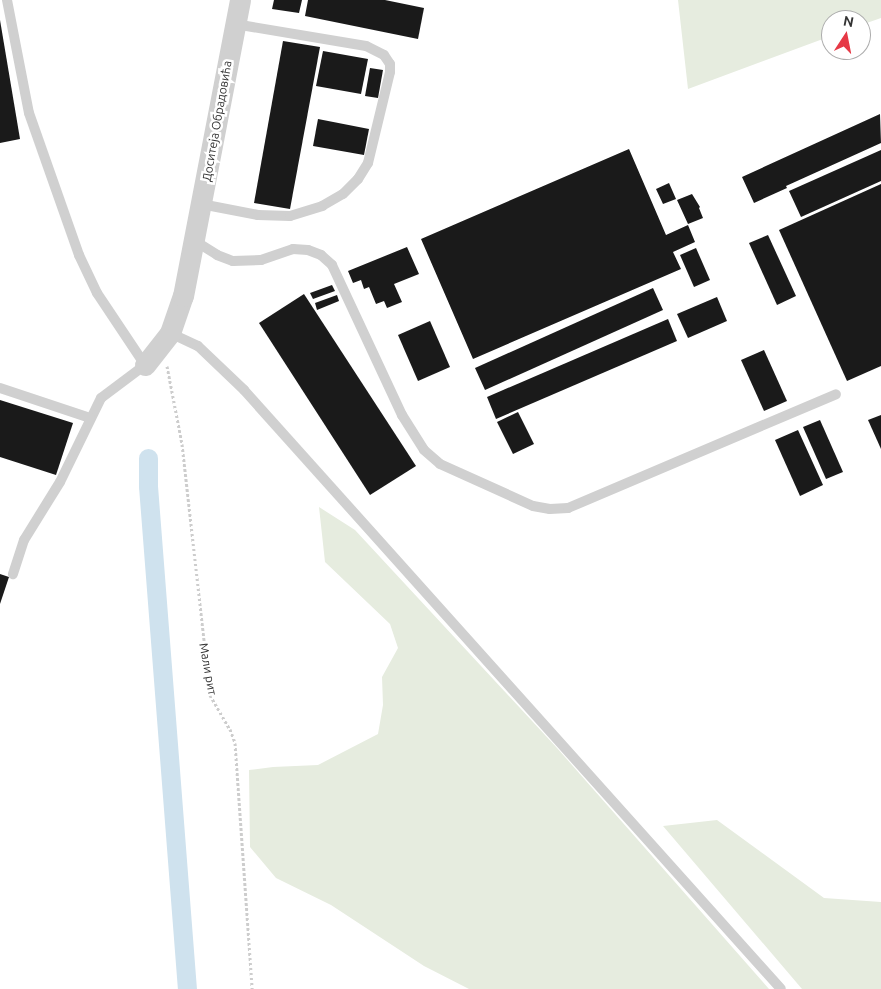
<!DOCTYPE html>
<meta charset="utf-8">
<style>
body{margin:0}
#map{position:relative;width:881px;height:989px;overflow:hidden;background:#fff;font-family:Ubuntu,sans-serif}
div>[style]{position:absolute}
.green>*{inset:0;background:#e6ecdf}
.canal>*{height:19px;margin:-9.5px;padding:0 9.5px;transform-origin:9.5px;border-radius:9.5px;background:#cfe2ee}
.building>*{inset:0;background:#1a1a1a}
.path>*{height:3px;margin-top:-1.5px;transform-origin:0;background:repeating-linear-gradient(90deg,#cdcdcd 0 2.5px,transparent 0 5px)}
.service>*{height:10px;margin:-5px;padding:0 5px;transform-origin:5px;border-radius:5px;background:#d0d0d0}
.minor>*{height:21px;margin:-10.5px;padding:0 10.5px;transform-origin:10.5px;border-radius:10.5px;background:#d0d0d0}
span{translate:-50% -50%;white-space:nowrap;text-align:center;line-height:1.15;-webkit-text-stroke:5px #fff;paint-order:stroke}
.street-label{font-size:12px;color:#333}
.north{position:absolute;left:821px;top:10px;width:50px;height:50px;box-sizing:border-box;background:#fff;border:1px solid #adadad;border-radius:50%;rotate:11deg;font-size:14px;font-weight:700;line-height:20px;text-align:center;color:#333}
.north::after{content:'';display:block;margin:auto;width:18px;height:22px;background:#e63946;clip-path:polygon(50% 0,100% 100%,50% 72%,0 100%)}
</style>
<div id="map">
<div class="green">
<div style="clip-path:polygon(678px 0,881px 0,881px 18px,861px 25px,861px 20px,831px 20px,831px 36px,688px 89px)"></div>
<div style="clip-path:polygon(319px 507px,355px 530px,557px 748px,769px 989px,469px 989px,424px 966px,331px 905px,276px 878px,250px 847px,249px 770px,273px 767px,318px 765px,378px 734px,383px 705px,382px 677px,398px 648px,390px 624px,325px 562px)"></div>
<div style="clip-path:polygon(717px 820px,824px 898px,881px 902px,881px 989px,802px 989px,663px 826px)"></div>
</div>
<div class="canal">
<div style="left:148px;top:458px;width:28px;rotate:90deg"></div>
<div style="left:148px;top:486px;width:505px;rotate:85.57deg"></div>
</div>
<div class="building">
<div style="clip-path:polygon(274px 0,302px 0,299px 13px,272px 9px)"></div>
<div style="clip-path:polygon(308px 0,385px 0,424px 8px,418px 39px,305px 16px)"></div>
<div style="clip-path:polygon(0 20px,20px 139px,0 143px)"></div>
<div style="clip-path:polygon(283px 41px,320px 47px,290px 209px,254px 203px)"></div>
<div style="clip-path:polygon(323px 51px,368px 59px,361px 94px,316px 86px)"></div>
<div style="clip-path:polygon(370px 68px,383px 70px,378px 98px,365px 96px)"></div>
<div style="clip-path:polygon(880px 114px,881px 143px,786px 186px,787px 188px,754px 203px,742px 177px)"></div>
<div style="clip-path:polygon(318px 119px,369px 129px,364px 155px,313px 146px)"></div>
<div style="clip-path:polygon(629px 149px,666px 235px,688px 225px,695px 242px,673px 252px,681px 269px,473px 359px,421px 239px)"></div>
<div style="clip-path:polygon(881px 150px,881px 181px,801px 217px,789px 191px)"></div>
<div style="clip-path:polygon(669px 183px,676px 199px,663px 204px,656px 189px)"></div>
<div style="clip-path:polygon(881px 184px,881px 366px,847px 381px,779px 230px)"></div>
<div style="clip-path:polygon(692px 194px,700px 207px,699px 208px,703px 218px,688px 224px,677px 200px)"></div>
<div style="clip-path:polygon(768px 235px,796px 296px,777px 305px,749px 243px)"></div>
<div style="clip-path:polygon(407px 247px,419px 274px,394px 284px,402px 302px,387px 308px,384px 301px,376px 304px,369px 287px,364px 289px,361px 280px,353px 283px,348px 271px)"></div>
<div style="clip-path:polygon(696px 248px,710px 280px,694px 287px,680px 255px)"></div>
<div style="clip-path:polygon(332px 285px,335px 291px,313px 299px,310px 293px)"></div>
<div style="clip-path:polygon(653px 288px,663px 310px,485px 390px,475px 368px)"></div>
<div style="clip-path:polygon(304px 294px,416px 466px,370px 495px,259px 323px)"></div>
<div style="clip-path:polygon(337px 295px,339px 301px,317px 310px,315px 303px)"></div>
<div style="clip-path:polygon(717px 297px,727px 321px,688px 338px,677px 314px)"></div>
<div style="clip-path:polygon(668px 319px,677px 341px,496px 419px,487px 397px)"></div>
<div style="clip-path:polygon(430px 321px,450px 367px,418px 381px,398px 335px)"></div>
<div style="clip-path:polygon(764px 350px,787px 401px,764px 411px,741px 360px)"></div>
<div style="clip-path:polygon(0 400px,73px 423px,56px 475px,0 457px)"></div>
<div style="clip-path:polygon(518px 412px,534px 444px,513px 454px,497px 422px)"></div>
<div style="clip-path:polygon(881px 415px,881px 449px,868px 420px)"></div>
<div style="clip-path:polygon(820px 420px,843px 472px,826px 479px,803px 427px)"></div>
<div style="clip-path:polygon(798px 430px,823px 485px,800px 496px,775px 440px)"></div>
<div style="clip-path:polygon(0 574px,9px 577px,0 604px)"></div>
</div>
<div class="path">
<div style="left:167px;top:366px;width:79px;rotate:79.1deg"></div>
<div style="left:182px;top:444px;width:253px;rotate:83.6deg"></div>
<div style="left:210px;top:695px;width:39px;rotate:60deg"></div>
<div style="left:230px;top:729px;width:15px;rotate:70deg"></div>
<div style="left:235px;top:743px;width:247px;rotate:86deg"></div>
</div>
<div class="service">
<div style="left:7px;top:0;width:115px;rotate:79deg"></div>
<div style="left:29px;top:113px;width:151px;rotate:70.6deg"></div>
<div style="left:79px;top:255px;width:42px;rotate:64.7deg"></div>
<div style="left:97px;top:293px;width:87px;rotate:56.3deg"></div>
<div style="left:145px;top:365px;width:55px;rotate:143.1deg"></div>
<div style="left:101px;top:398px;width:93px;rotate:116deg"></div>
<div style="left:60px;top:482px;width:68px;rotate:121.8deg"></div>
<div style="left:24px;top:540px;width:36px;rotate:108deg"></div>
<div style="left:201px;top:204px;width:58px;rotate:10.9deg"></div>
<div style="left:258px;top:215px;width:32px;rotate:2deg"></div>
<div style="left:290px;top:216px;width:34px;rotate:-17deg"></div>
<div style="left:322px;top:206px;width:24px;rotate:-30deg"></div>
<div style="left:343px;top:194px;width:21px;rotate:-45deg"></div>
<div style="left:358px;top:179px;width:19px;rotate:-58deg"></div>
<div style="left:368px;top:163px;width:94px;rotate:-76.4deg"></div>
<div style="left:390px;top:72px;width:8px;rotate:-90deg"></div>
<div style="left:390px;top:64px;width:11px;rotate:-124deg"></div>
<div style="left:384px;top:55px;width:20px;rotate:-153deg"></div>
<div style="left:366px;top:46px;width:133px;rotate:-170.5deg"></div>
<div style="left:195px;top:241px;width:26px;rotate:32deg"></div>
<div style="left:217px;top:255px;width:17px;rotate:21deg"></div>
<div style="left:233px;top:261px;width:28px;rotate:-2deg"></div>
<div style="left:261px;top:260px;width:34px;rotate:-19deg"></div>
<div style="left:293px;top:249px;width:15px;rotate:4deg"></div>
<div style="left:308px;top:250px;width:14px;rotate:21deg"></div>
<div style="left:321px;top:255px;width:15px;rotate:42deg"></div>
<div style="left:332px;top:265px;width:166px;rotate:65deg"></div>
<div style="left:402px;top:415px;width:41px;rotate:57.8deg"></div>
<div style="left:424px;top:450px;width:21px;rotate:41deg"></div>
<div style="left:440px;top:464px;width:102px;rotate:24.3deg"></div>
<div style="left:533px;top:506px;width:17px;rotate:10deg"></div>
<div style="left:550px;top:509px;width:18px;rotate:-3deg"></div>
<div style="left:568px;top:508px;width:291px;rotate:-23deg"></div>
<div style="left:170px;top:333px;width:31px;rotate:25deg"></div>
<div style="left:198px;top:346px;width:64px;rotate:43.7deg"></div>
<div style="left:244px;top:390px;width:804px;rotate:48.12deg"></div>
<div style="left:0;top:388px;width:95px;rotate:18.4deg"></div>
</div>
<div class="minor">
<div style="left:145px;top:365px;width:41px;rotate:-52deg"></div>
<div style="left:170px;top:333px;width:39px;rotate:-71deg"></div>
<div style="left:183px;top:296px;width:301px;rotate:-79.1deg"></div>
</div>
<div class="street-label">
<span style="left:217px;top:121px;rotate:-80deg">Доситеја Обрадовића</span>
<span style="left:208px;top:669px;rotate:80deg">Мали рит</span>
</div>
<div class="north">N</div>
</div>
